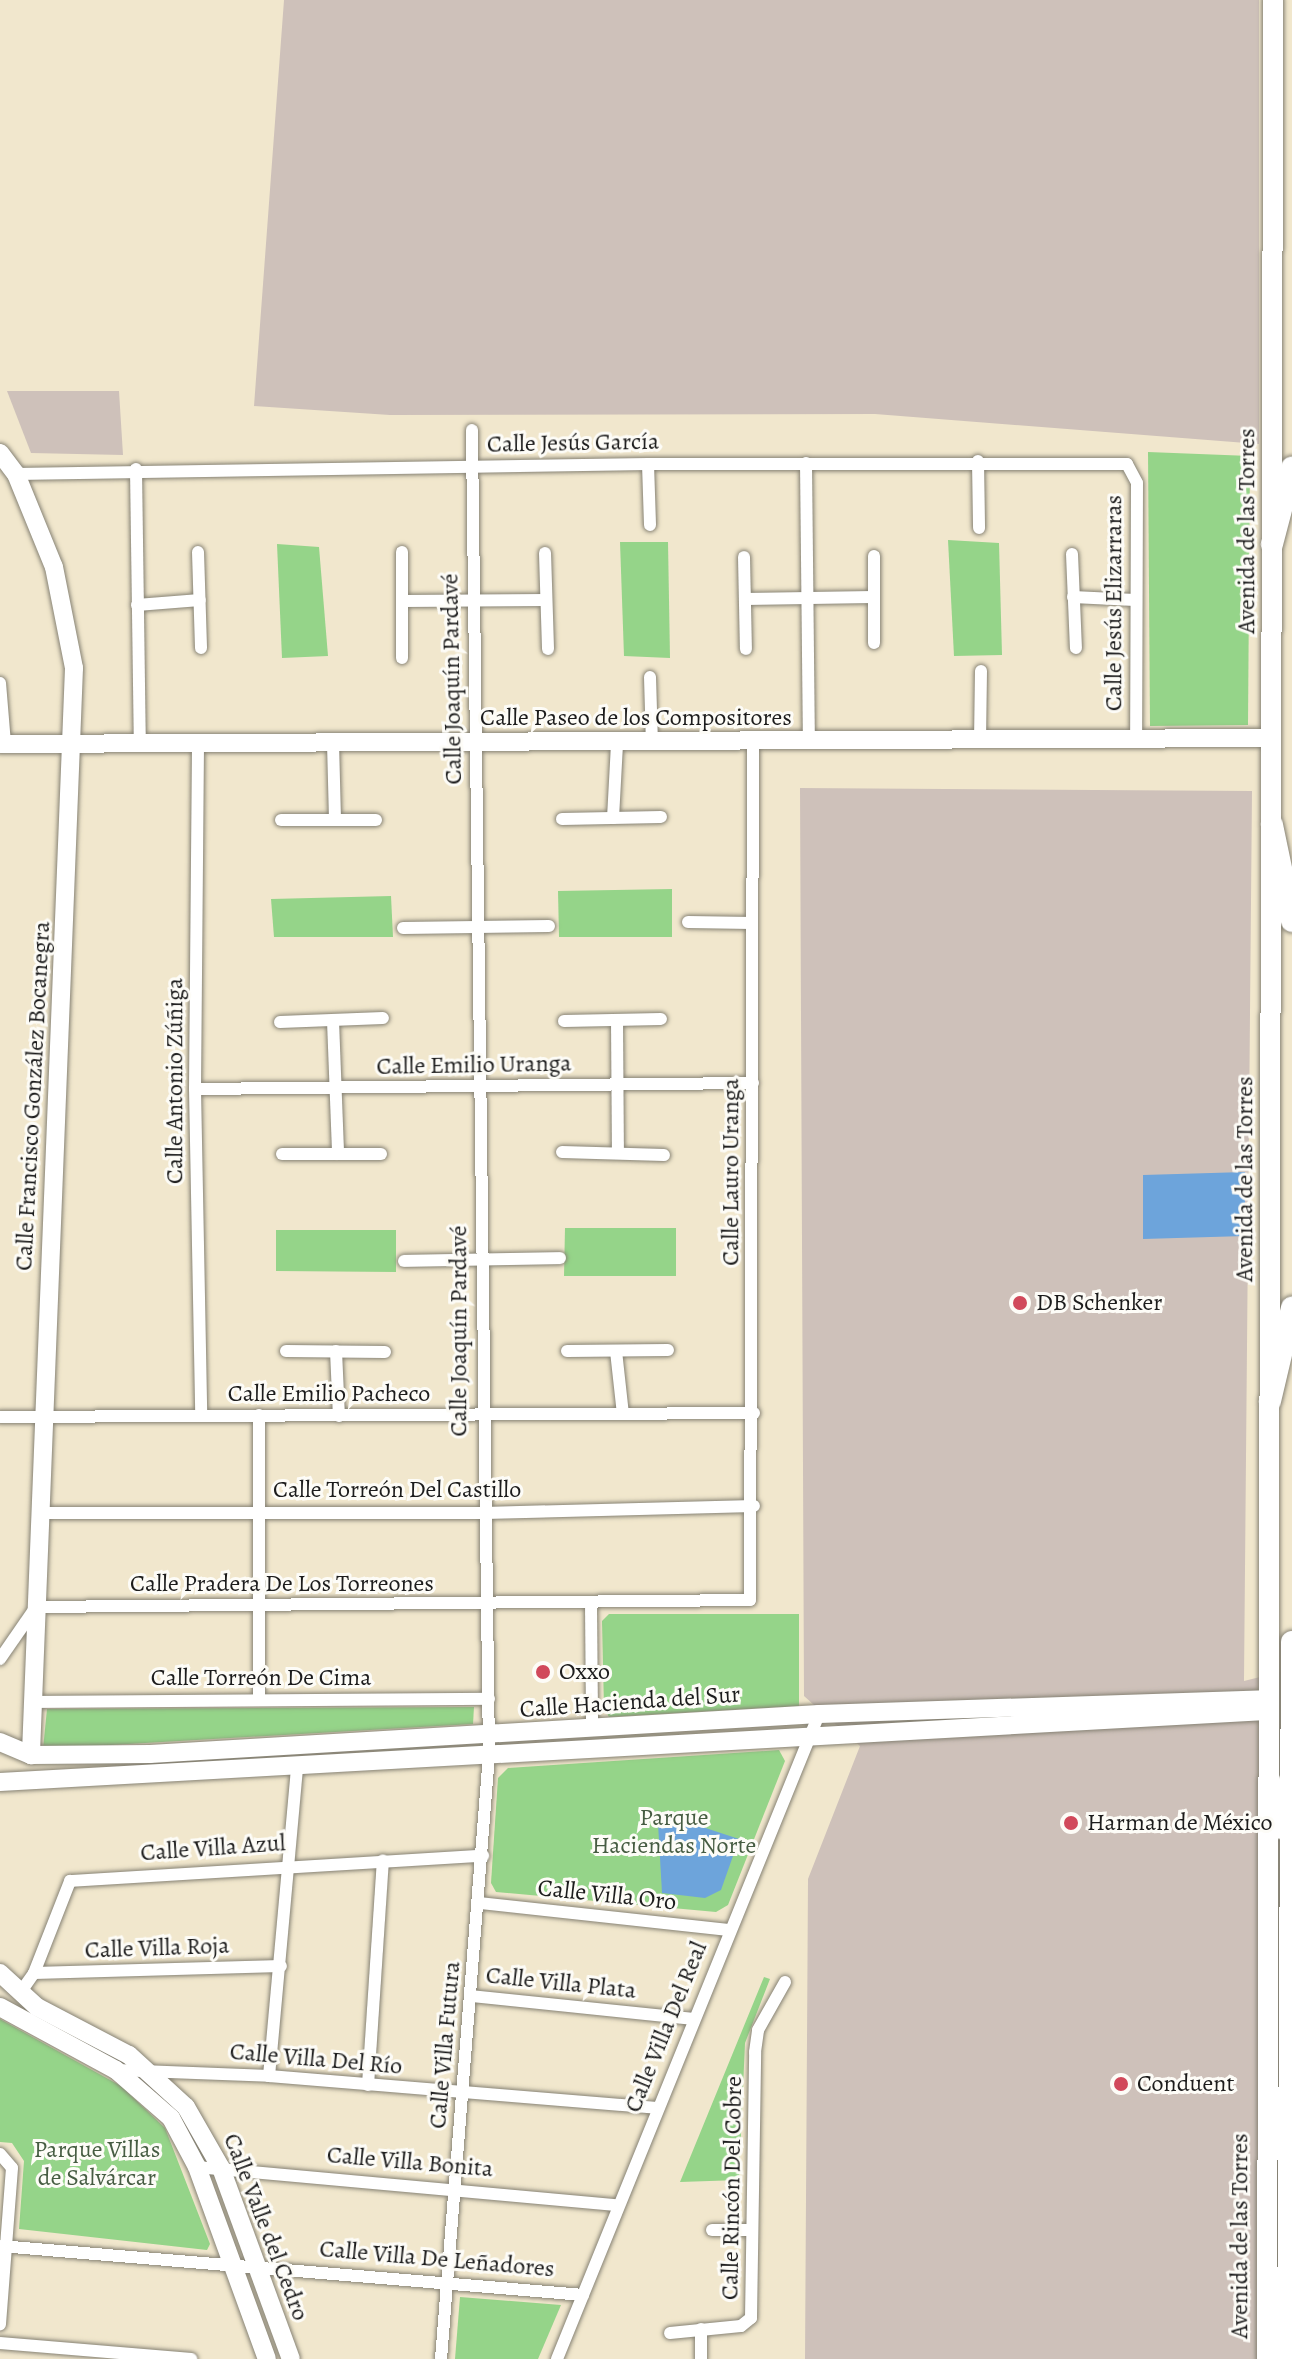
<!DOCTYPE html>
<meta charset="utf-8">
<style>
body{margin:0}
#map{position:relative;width:1292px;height:2359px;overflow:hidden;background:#f1e7cd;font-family:Alegreya,serif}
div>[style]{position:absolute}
.industrial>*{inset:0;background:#cec1ba}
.green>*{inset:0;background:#95d489}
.water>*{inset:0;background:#6da4db}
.roads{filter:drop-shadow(0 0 2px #868274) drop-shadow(0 0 2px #868274)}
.street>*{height:12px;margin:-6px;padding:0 6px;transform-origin:6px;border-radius:6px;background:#fff}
.secondary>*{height:18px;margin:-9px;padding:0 9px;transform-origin:9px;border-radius:9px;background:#fff}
.primary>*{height:20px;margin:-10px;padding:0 10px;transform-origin:10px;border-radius:10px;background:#fff}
.highway>*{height:22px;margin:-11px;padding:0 11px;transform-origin:11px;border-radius:11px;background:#fff}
.dots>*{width:22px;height:22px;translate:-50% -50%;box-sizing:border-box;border:4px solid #fdfcf7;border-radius:50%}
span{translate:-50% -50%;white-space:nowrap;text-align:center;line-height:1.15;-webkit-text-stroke:6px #fdfcf7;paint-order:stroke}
.street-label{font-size:24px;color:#1c1c1c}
.poi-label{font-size:24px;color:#1c1c1c}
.left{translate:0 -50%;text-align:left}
.park-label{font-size:24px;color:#465c42}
</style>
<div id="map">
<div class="industrial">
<div style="clip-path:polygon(284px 0,1259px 0,1259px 444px,875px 414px,390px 415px,254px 406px)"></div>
<div style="clip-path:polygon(7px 391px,119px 391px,123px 455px,31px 453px)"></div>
<div style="clip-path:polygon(800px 788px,1252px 791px,1244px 1681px,1292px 1669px,1292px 2359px,805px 2359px,808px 1879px,860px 1746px,804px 1696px)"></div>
</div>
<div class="green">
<div style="clip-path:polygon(1148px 452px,1250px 456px,1248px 725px,1150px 726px)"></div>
<div style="clip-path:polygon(948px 540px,999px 543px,1002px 655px,954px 656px)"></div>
<div style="clip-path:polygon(620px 542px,668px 542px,670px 658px,624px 656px)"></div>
<div style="clip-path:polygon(277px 544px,319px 547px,328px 656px,282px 658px)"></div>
<div style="clip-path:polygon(672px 889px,672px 937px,559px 937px,558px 891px)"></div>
<div style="clip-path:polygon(391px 896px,393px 937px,274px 937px,271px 899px)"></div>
<div style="clip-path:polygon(565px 1228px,676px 1228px,676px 1276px,564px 1276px)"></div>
<div style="clip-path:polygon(276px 1230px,396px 1230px,396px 1272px,276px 1271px)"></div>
<div style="clip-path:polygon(609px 1614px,799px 1614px,799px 1706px,609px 1717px,604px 1709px,602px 1621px)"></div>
<div style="clip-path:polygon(474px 1707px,473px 1724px,43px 1749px,47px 1709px)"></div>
<div style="clip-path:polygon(779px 1750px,785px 1761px,728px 1905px,716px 1912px,496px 1892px,491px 1883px,498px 1778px,508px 1768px)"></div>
<div style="clip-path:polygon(764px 1977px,770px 1979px,745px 2043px,739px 2180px,680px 2182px)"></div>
<div style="clip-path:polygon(0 2019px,121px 2086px,165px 2128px,210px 2244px,207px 2250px,19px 2229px,24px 2161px,12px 2143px,0 2142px)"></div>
<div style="clip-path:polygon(460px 2297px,561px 2305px,538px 2359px,455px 2359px)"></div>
</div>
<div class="water">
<div style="clip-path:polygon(1245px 1172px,1245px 1236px,1143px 1239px,1143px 1175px)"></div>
<div style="clip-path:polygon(666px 1815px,739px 1839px,721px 1890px,705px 1898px,662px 1893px,658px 1823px)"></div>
</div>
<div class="roads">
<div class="street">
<div style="left:978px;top:461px;width:67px;rotate:89.1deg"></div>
<div style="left:806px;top:463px;width:280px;rotate:89.4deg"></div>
<div style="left:648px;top:464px;width:61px;rotate:88.1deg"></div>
<div style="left:136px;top:469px;width:277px;rotate:89.2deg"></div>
<div style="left:16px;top:474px;width:632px;rotate:-0.91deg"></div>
<div style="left:648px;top:464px;width:479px"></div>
<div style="left:1127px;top:464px;width:21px;rotate:62deg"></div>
<div style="left:1137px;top:483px;width:259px;rotate:90.2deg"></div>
<div style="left:198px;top:552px;width:96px;rotate:88.2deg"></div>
<div style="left:402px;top:552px;width:106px;rotate:90deg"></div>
<div style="left:545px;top:553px;width:96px;rotate:88.2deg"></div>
<div style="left:1072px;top:554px;width:94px;rotate:87.6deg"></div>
<div style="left:744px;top:557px;width:92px;rotate:88.8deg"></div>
<div style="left:1073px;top:597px;width:62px;rotate:2.8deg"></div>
<div style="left:745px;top:599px;width:128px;rotate:-0.9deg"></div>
<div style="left:403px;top:601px;width:143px;rotate:-0.4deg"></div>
<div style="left:137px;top:605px;width:63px;rotate:-4.5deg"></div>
<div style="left:874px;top:643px;width:87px;rotate:-90deg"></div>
<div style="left:650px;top:677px;width:66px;rotate:88.3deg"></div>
<div style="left:0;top:683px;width:61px;rotate:85.3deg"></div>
<div style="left:980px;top:742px;width:71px;rotate:-89.2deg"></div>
<div style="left:333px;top:743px;width:77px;rotate:88.5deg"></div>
<div style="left:198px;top:745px;width:344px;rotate:90.5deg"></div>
<div style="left:195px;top:1089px;width:327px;rotate:88.9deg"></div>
<div style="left:613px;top:818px;width:75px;rotate:-86.9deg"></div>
<div style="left:562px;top:819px;width:99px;rotate:-1.2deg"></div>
<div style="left:281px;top:820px;width:95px"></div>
<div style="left:688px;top:922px;width:64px;rotate:0.9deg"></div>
<div style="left:403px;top:928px;width:146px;rotate:-0.8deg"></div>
<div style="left:617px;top:1020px;width:132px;rotate:89.6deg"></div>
<div style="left:333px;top:1021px;width:133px;rotate:87.8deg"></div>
<div style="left:564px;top:1021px;width:97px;rotate:-1.2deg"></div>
<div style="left:280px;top:1022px;width:103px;rotate:-2.2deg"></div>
<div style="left:195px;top:1089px;width:558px;rotate:-0.62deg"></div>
<div style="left:562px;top:1152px;width:102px;rotate:1.7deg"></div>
<div style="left:282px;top:1154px;width:99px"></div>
<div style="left:404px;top:1261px;width:156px;rotate:-1.1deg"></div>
<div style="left:286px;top:1351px;width:99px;rotate:0.6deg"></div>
<div style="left:336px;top:1351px;width:65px;rotate:87.4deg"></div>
<div style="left:567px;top:1351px;width:101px;rotate:-0.6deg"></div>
<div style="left:616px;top:1351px;width:63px;rotate:83.7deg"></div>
<div style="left:0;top:1417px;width:754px;rotate:-0.3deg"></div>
<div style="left:40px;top:1513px;width:444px"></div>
<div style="left:484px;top:1513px;width:270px;rotate:-1.5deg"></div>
<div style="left:591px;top:1604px;width:126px;rotate:89.5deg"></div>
<div style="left:0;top:1659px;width:63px;rotate:-55.3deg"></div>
<div style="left:36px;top:1607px;width:714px;rotate:-0.56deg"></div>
<div style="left:750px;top:1600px;width:858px;rotate:-89.8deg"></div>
<div style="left:259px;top:1699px;width:284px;rotate:-90deg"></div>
<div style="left:33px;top:1702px;width:456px;rotate:-0.4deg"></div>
<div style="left:480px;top:1903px;width:251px;rotate:6.2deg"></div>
<div style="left:34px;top:1973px;width:247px;rotate:-1.6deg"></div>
<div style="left:20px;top:1993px;width:24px;rotate:-55deg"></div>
<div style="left:34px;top:1973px;width:99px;rotate:-68.6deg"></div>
<div style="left:70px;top:1881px;width:414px;rotate:-3.5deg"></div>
<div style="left:471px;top:1996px;width:223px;rotate:5.9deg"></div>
<div style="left:116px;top:2070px;width:153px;rotate:2.2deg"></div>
<div style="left:269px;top:2076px;width:389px;rotate:4.7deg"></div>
<div style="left:269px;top:2076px;width:310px;rotate:-84.8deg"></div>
<div style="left:368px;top:2085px;width:225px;rotate:-86.2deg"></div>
<div style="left:0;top:2154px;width:18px;rotate:49deg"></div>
<div style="left:12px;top:2168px;width:157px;rotate:94.4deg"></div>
<div style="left:197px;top:2167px;width:423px;rotate:5.2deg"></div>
<div style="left:712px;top:2230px;width:38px"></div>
<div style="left:0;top:2246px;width:585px;rotate:4.8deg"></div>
<div style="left:670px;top:2333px;width:71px;rotate:-5.6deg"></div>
<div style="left:741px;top:2326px;width:13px;rotate:-39deg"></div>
<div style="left:751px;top:2318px;width:266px;rotate:-89.1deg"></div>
<div style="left:755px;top:2052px;width:22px;rotate:-82deg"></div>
<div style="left:758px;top:2030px;width:55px;rotate:-60.6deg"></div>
<div style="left:0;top:2343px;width:192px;rotate:4.8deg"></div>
<div style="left:441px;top:2359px;width:606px;rotate:-85.46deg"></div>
<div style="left:489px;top:1755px;width:1325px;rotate:-90.74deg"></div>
<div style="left:557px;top:2359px;width:696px;rotate:-67.89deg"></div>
<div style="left:701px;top:2359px;width:30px;rotate:-90deg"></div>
</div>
<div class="secondary">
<div style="left:0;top:453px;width:26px;rotate:53deg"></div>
<div style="left:16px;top:474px;width:100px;rotate:67.8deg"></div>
<div style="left:54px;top:567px;width:103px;rotate:78.8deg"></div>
<div style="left:74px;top:668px;width:1088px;rotate:92.27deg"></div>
<div style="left:0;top:744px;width:1272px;rotate:-0.27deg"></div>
<div style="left:0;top:1742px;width:34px;rotate:23deg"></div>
<div style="left:31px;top:1755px;width:119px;rotate:-0.5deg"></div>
<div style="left:150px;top:1754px;width:670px;rotate:-3.42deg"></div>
<div style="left:819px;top:1714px;width:447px;rotate:-1.9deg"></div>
<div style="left:0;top:1782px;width:1268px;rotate:-3.21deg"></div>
<div style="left:0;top:1973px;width:50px;rotate:42.6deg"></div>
<div style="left:37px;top:2007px;width:104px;rotate:27.6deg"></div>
<div style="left:129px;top:2055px;width:77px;rotate:42.4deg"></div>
<div style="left:186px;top:2107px;width:70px;rotate:60.2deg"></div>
<div style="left:221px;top:2168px;width:203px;rotate:69.9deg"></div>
<div style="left:0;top:2007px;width:132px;rotate:28.5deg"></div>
<div style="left:116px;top:2070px;width:73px;rotate:41.1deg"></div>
<div style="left:171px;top:2118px;width:55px;rotate:62deg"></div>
<div style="left:197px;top:2167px;width:204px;rotate:70deg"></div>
</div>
<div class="primary">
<div style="left:1267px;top:2359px;width:2359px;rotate:-89.85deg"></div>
</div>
<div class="highway">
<div style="left:1272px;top:544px;width:79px;rotate:-75.3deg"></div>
<div style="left:1272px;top:825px;width:98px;rotate:78.2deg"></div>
<div style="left:1270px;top:1401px;width:96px;rotate:-76.7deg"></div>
<div style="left:1270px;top:1782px;width:47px;rotate:77.7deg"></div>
<div style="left:1288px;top:2359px;width:717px;rotate:-89.68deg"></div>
</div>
</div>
<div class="dots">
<div style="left:1020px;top:1303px;background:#d1495b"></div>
<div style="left:543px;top:1672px;background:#d1495b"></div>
<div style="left:1071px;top:1823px;background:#d1495b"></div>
<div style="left:1121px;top:2084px;background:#d1495b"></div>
</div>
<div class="street-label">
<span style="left:573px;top:443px;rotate:-1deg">Calle Jesús García</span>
<span style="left:1247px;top:531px;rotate:-90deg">Avenida de las Torres</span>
<span style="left:1114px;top:603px;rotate:-90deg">Calle Jesús Elizarraras</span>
<span style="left:452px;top:679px;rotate:-91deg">Calle Joaquín Pardavé</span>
<span style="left:636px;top:718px">Calle Paseo de los Compositores</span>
<span style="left:474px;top:1065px;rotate:-1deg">Calle Emilio Uranga</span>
<span style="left:175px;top:1081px;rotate:-90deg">Calle Antonio Zúñiga</span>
<span style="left:33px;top:1096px;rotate:-87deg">Calle Francisco González Bocanegra</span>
<span style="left:731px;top:1172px;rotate:-90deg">Calle Lauro Uranga</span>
<span style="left:1245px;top:1179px;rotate:-90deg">Avenida de las Torres</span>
<span style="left:459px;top:1331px;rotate:-90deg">Calle Joaquín Pardavé</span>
<span style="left:329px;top:1394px">Calle Emilio Pacheco</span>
<span style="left:397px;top:1490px">Calle Torreón Del Castillo</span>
<span style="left:282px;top:1584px">Calle Pradera De Los Torreones</span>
<span style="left:261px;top:1678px">Calle Torreón De Cima</span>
<span style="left:630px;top:1702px;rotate:-4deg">Calle Hacienda del Sur</span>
<span style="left:213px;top:1848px;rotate:-4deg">Calle Villa Azul</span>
<span style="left:607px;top:1895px;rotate:6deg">Calle Villa Oro</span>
<span style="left:157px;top:1948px;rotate:-2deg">Calle Villa Roja</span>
<span style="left:561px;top:1983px;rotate:6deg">Calle Villa Plata</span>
<span style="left:666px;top:2027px;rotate:-68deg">Calle Villa Del Real</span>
<span style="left:445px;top:2045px;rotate:-85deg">Calle Villa Futura</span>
<span style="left:316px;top:2059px;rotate:5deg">Calle Villa Del Río</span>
<span style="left:410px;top:2162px;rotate:5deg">Calle Villa Bonita</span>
<span style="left:732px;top:2188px;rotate:-89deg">Calle Rincón Del Cobre</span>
<span style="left:266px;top:2227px;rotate:69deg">Calle Valle del Cedro</span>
<span style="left:1240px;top:2236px;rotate:-90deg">Avenida de las Torres</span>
<span style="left:437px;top:2259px;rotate:5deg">Calle Villa De Leñadores</span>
</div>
<div class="poi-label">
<span class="left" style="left:1036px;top:1303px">DB Schenker</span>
<span class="left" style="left:559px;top:1672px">Oxxo</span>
<span class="left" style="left:1087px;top:1823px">Harman de México</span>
<span class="left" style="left:1137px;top:2084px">Conduent</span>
</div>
<div class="park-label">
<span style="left:674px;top:1832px">Parque<br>Haciendas Norte</span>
<span style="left:97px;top:2164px">Parque Villas<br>de Salvárcar</span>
</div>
</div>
